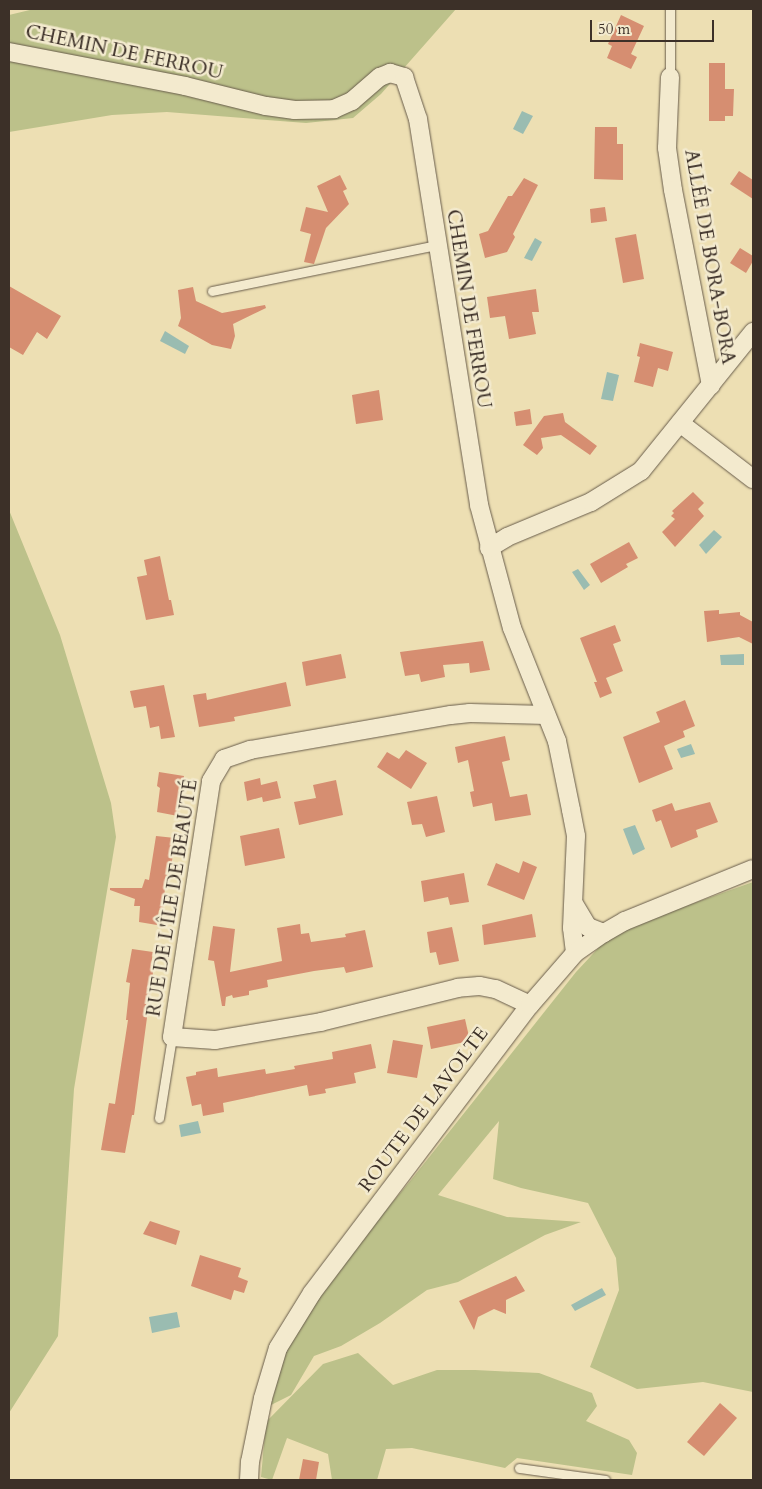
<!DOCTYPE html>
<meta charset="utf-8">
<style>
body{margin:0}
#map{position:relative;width:762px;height:1489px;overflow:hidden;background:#eddfb3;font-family:Cardo,serif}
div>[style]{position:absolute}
.green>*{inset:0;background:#bcc18a}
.water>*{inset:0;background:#9abcb1}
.building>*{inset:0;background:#d68e71}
.roads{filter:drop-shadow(0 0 1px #685c4b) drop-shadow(0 0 1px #685c4b)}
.service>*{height:9px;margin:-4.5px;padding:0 4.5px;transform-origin:4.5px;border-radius:4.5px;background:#f3eace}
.minor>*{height:18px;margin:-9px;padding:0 9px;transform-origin:9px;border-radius:9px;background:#f3eace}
span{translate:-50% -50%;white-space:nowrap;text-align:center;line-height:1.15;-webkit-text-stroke:5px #f3eace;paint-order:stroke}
.street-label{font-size:19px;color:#3c3028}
.frame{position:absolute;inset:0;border:10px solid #3c3028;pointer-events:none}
.scale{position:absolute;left:590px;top:20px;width:124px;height:22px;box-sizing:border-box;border:2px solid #3c3028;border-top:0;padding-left:6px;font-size:15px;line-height:18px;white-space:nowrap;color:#3c3028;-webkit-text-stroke:4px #f3eace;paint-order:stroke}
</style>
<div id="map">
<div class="green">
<div style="clip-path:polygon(34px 9px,456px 9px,381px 94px,353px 118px,306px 123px,167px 112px,112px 115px,9px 132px,9px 15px)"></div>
<div style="clip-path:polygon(9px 510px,60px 635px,111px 803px,116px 837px,74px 1089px,58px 1336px,9px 1413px)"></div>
<div style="clip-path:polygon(753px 882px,753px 1392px,703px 1382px,637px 1389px,590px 1367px,619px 1290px,616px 1258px,588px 1203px,521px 1188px,493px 1179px,499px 1121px,438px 1195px,507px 1217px,581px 1222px,545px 1235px,458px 1282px,427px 1290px,380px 1323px,341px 1346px,314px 1356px,291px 1395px,271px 1405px,287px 1342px,356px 1246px,411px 1180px,576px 972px,604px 942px,641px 922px)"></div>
<div style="clip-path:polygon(358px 1353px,393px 1385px,437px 1370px,475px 1370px,539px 1373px,592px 1393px,597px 1406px,586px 1421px,629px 1440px,637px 1453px,632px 1475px,517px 1458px,505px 1468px,412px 1448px,386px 1449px,377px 1480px,332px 1480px,328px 1454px,287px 1438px,272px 1480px,261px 1477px,266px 1422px,323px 1364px)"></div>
</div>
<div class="water">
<div style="clip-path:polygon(522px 111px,533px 116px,523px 134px,513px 129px)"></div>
<div style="clip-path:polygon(535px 238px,542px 242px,532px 261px,524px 258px)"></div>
<div style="clip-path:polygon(165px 331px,189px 346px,185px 354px,160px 341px)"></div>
<div style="clip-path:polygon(607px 372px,619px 375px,613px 401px,601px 399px)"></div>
<div style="clip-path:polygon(714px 530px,722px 537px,706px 554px,699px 545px)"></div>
<div style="clip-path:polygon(578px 569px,590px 585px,584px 590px,572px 572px)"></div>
<div style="clip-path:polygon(744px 654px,744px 665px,721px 665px,720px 655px)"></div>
<div style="clip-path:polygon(691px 744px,695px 754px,681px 758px,677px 749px)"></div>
<div style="clip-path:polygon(635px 825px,645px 849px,633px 855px,623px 829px)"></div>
<div style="clip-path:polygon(198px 1121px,201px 1133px,181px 1137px,179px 1125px)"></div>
<div style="clip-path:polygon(602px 1288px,606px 1295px,575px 1311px,571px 1305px)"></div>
<div style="clip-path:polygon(177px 1312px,180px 1327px,152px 1333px,149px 1317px)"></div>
</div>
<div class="building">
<div style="clip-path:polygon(621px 15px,644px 26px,631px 54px,637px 57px,631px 69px,607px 58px,612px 46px,608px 44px)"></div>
<div style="clip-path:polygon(709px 63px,725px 63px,725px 89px,734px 89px,733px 116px,725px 116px,725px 121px,709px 121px)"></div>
<div style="clip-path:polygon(595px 127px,617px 127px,617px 144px,623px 144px,623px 180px,594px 179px)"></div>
<div style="clip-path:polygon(739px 171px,753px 180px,753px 199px,730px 184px)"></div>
<div style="clip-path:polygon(340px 175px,347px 189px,343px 191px,349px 204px,326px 228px,314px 264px,304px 262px,311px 234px,300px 231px,306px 207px,328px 212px,317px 186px)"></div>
<div style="clip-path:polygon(524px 178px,538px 185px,513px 234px,515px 237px,507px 252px,485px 258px,479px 234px,488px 231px,508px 196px,512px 196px)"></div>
<div style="clip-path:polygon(605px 207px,607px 221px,591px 223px,590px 209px)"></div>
<div style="clip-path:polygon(636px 234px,644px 279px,623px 283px,615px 238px)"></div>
<div style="clip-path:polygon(740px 248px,753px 256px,753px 261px,746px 273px,730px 263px)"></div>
<div style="clip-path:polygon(9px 286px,61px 316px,47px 339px,37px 332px,23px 355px,9px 347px)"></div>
<div style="clip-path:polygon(193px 287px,196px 301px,222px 313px,265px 305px,266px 308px,233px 324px,235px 336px,231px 349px,212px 345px,178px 326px,181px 318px,178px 290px)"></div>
<div style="clip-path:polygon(536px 289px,539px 312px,532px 312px,536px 334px,509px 339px,505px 316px,490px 318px,487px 297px)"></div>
<div style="clip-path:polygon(640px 343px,673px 352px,668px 371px,658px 368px,653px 387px,634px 382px,640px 357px,637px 356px)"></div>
<div style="clip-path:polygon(379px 390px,383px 420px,356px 424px,352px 395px)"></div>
<div style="clip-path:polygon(530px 409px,532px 424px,516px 426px,514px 412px)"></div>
<div style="clip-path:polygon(563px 413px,565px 422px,597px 446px,590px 455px,561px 435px,541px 438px,543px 448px,537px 455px,523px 445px,544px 416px)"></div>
<div style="clip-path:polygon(693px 492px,704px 503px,698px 509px,704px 516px,675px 547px,662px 532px,675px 519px,671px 516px,674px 513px,672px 511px)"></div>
<div style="clip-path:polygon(629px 542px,638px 558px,626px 564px,628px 567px,601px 583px,590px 564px)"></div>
<div style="clip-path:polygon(160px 556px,169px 600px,171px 600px,174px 615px,146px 620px,137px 577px,147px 575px,144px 560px)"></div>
<div style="clip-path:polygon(719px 610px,719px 614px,740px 612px,740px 615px,753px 622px,753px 644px,739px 637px,707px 642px,704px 611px)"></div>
<div style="clip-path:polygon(615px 625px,621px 641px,613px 644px,623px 671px,606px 678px,612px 693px,600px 698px,594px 682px,597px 682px,580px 638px)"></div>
<div style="clip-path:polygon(483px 641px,490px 670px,470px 673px,469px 663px,443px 665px,445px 677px,421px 682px,419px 674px,405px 676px,400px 652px)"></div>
<div style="clip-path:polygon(341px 654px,346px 678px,306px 686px,302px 662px)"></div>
<div style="clip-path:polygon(286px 682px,291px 706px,234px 717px,235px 721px,199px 727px,193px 695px,206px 693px,207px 700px)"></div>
<div style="clip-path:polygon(164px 685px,175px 737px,161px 739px,159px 726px,150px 728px,146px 706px,134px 708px,130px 691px)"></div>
<div style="clip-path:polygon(685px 700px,695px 726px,683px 731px,685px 737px,664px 746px,673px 769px,639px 783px,623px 737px,660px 722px,656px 712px)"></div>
<div style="clip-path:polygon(505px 736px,510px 760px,502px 762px,510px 797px,527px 794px,531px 815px,495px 821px,492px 803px,473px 807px,470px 792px,474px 791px,468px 760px,458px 763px,455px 747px)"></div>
<div style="clip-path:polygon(406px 750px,427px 763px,411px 789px,377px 767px,387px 752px,399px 759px)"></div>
<div style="clip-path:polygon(159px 772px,184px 776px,178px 816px,157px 812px,160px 788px,157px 786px)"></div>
<div style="clip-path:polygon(260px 778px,261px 785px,277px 781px,281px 798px,263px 802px,262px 797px,247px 801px,244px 782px)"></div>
<div style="clip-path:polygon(336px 780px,343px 815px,299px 825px,294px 802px,316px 798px,313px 785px)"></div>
<div style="clip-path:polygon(437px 796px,445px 832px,426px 837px,422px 824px,412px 825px,407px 802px)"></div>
<div style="clip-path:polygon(710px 802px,718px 822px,696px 830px,698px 837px,671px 848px,661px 820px,656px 822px,652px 810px,672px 803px,675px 811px)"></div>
<div style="clip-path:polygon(279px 828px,285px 858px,245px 866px,240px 836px)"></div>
<div style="clip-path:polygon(156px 836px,175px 838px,170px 876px,166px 876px,163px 911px,159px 910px,157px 925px,139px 922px,140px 906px,134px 906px,135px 899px,110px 890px,110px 888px,142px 888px,145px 879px,149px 880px)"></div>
<div style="clip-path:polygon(523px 861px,537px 867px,524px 900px,487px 885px,496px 863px,519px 873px)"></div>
<div style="clip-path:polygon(464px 873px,469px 902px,450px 905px,448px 897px,424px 902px,421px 881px)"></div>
<div style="clip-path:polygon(532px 914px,536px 937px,484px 945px,482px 925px)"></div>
<div style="clip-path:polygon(300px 924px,301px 934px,309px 933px,311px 942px,346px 937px,345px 934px,365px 930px,373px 967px,346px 973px,344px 967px,314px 971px,267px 980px,268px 987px,249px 991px,249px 995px,233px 998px,232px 995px,226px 997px,225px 1006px,222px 1006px,214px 961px,208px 960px,213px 926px,235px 929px,230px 972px,282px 961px,277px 928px)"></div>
<div style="clip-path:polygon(452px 927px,459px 961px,439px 965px,436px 952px,430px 953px,427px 932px)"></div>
<div style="clip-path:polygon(132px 949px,153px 952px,151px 965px,154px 965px,134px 1115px,132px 1115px,125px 1153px,101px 1150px,109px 1103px,115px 1104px,128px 1020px,126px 1020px,130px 983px,126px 982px)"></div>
<div style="clip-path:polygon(465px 1019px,470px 1041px,431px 1049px,427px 1027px)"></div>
<div style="clip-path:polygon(393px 1040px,423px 1045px,417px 1078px,387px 1073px)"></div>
<div style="clip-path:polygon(371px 1044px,376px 1068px,354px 1073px,356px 1083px,325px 1089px,326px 1093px,309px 1096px,307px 1085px,223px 1103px,224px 1112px,203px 1116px,201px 1104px,192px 1106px,186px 1077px,196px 1075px,196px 1072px,217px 1068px,218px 1077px,265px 1069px,266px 1074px,295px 1069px,294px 1066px,333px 1059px,332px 1052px)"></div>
<div style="clip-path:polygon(150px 1221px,180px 1231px,176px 1245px,143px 1234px)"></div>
<div style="clip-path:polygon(200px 1255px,241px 1268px,238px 1277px,248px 1281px,244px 1293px,234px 1290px,231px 1300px,191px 1286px)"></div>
<div style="clip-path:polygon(516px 1276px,525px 1291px,506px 1300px,506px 1314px,494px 1309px,478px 1317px,474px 1330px,459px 1301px)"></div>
<div style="clip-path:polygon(720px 1403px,737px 1418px,704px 1456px,687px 1442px)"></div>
<div style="clip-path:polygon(303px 1459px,319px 1462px,316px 1480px,299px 1480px)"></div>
</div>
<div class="roads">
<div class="service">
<div style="left:670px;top:9px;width:68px;rotate:90deg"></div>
<div style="left:212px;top:291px;width:229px;rotate:-11.6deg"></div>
<div style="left:159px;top:1118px;width:82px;rotate:-80.9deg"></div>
<div style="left:519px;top:1468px;width:87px;rotate:7.9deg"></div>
</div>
<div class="minor">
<div style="left:9px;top:52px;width:179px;rotate:10.9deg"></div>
<div style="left:185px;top:86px;width:83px;rotate:13.9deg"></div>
<div style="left:266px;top:106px;width:29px;rotate:8deg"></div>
<div style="left:295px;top:110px;width:39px;rotate:-1deg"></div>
<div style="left:334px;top:109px;width:20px;rotate:-24deg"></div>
<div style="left:352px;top:101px;width:37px;rotate:-41deg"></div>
<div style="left:380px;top:77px;width:11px;rotate:-22deg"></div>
<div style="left:390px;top:73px;width:15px;rotate:16deg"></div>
<div style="left:404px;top:77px;width:44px;rotate:71.6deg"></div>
<div style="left:418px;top:119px;width:391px;rotate:81deg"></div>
<div style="left:479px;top:505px;width:127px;rotate:75deg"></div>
<div style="left:512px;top:628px;width:122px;rotate:68.3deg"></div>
<div style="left:557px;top:741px;width:70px;rotate:78.5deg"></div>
<div style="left:571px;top:810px;width:26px;rotate:79deg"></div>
<div style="left:576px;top:836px;width:92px;rotate:92.5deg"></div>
<div style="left:572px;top:928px;width:25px;rotate:83deg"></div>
<div style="left:670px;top:77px;width:71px;rotate:92.4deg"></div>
<div style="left:667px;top:148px;width:42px;rotate:81.9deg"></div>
<div style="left:673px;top:190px;width:199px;rotate:79deg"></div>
<div style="left:680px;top:423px;width:92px;rotate:37.5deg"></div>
<div style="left:489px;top:548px;width:21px;rotate:-31deg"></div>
<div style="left:507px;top:537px;width:91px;rotate:-22.6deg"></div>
<div style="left:591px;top:502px;width:59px;rotate:-31.8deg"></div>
<div style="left:641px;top:471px;width:179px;rotate:-51.1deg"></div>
<div style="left:574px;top:904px;width:27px;rotate:59deg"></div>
<div style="left:588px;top:927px;width:17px;rotate:21deg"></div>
<div style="left:530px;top:1005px;width:38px;rotate:-155deg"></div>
<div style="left:495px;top:989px;width:16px;rotate:-169deg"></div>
<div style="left:479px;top:986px;width:21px;rotate:175deg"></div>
<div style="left:458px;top:988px;width:141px;rotate:166.1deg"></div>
<div style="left:321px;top:1022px;width:108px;rotate:170.4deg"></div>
<div style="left:215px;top:1040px;width:43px;rotate:-176deg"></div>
<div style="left:172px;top:1037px;width:259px;rotate:-81.3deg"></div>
<div style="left:211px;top:781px;width:26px;rotate:-59deg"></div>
<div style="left:224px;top:759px;width:28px;rotate:-19deg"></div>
<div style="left:250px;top:750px;width:204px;rotate:-9.9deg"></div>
<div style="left:451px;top:715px;width:19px;rotate:-6deg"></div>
<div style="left:470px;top:713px;width:76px;rotate:1.5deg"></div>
<div style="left:249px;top:1480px;width:18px;rotate:-87deg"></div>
<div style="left:250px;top:1462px;width:65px;rotate:-78.5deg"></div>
<div style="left:263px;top:1398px;width:52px;rotate:-73.3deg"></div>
<div style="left:278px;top:1348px;width:65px;rotate:-58.3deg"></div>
<div style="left:312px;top:1293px;width:361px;rotate:-52.9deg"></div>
<div style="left:530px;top:1005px;width:69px;rotate:-49.1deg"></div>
<div style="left:575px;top:953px;width:35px;rotate:-35deg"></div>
<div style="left:604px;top:933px;width:24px;rotate:-30deg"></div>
<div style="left:625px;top:921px;width:138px;rotate:-22.1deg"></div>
</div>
</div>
<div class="street-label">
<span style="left:124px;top:53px;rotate:12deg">CHEMIN DE FERROU</span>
<span style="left:709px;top:257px;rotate:80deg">ALLÉE DE BORA-BORA</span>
<span style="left:468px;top:309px;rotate:81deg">CHEMIN DE FERROU</span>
<span style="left:173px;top:898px;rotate:-81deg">RUE DE L'ÎLE DE BEAUTÉ</span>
<span style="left:424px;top:1110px;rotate:-53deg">ROUTE DE LAVOLTE</span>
</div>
<div class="frame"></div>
<div class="scale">50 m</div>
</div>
